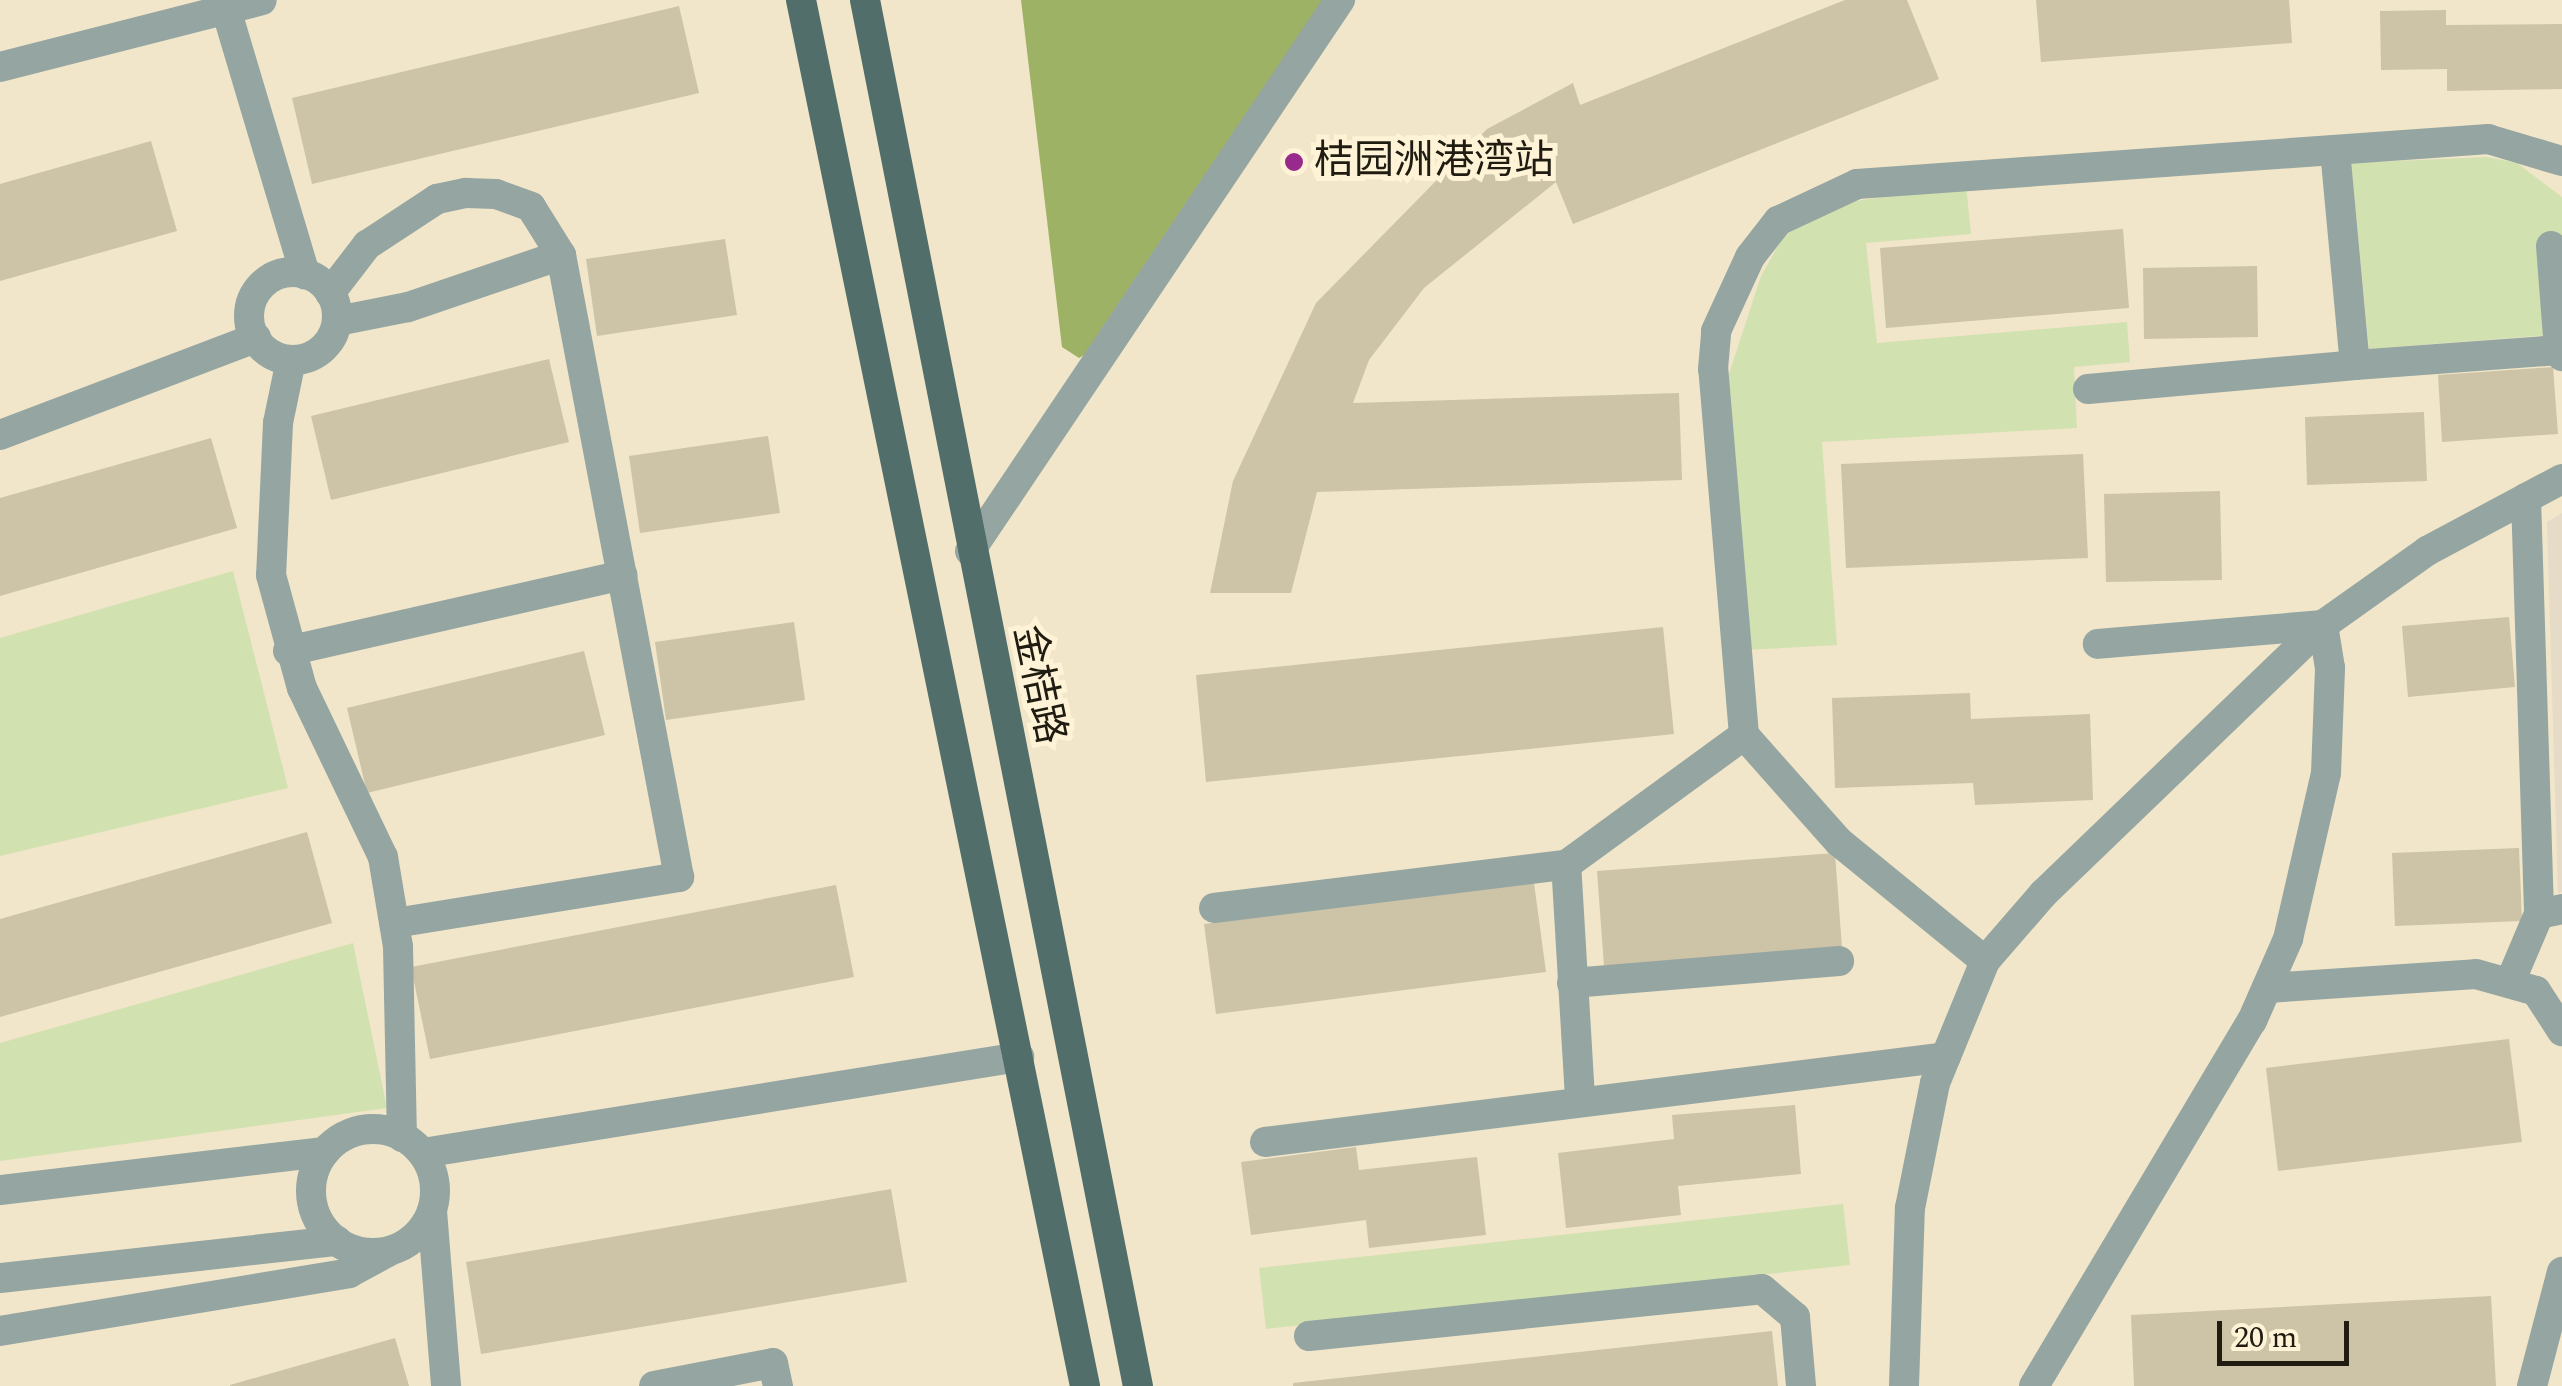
<!DOCTYPE html>
<meta charset="utf-8">
<style>
body{margin:0}
#map{position:relative;width:2562px;height:1386px;overflow:hidden;background:#f1e6c9;font-family:Spectral,"Noto Sans SC",serif}
div>[style]{position:absolute}
.education>*{inset:0;background:#e6dbc7}
.green>*{inset:0;background:#d2e1b0}
.forest>*{inset:0;background:#9eb266}
.building>*{inset:0;background:#cdc3a7}
.minor>*{height:30px;margin:-15px;padding:0 15px;transform-origin:15px;border-radius:15px;background:#95a5a2}
.minor>.ring{margin:-15px;padding:0;box-sizing:content-box;background:none;border:30px solid #95a5a2;border-radius:50%}
.major>*{height:30px;margin:-15px;padding:0 15px;transform-origin:15px;border-radius:15px;background:#526e6a}
.dots>*{width:28px;height:28px;translate:-50% -50%;box-sizing:border-box;border:5px solid #fef3d6;border-radius:50%}
span{translate:-50% -50%;white-space:nowrap;text-align:center;line-height:1.15;-webkit-text-stroke:10px #fef3d6;paint-order:stroke}
.poi-label{font-size:40px;color:#201c12}
.left{translate:0 -50%;text-align:left}
.street-label{font-size:40px;color:#201c12}
.scale{position:absolute;left:2217px;top:1321px;width:132px;height:45px;box-sizing:border-box;border:5px solid #201c12;border-top:0;padding-left:12px;font-size:30px;line-height:35px;white-space:nowrap;color:#201c12;-webkit-text-stroke:8px #fef3d6;paint-order:stroke}
</style>
<div id="map">
<div class="education">
<div style="clip-path:polygon(2562px 513px,2562px 892px,2558px 893px,2547px 522px)"></div>
</div>
<div class="green">
<div style="clip-path:polygon(2487px 157px,2517px 163px,2562px 197px,2562px 334px,2369px 349px,2351px 163px)"></div>
<div style="clip-path:polygon(1966px 185px,1971px 234px,1866px 243px,1877px 343px,2127px 322px,2130px 362px,2074px 367px,2077px 428px,1822px 442px,1837px 645px,1746px 650px,1727px 380px,1761px 276px,1783px 237px,1804px 220px,1849px 202px)"></div>
<div style="clip-path:polygon(233px 571px,288px 788px,0 856px,0 638px)"></div>
<div style="clip-path:polygon(353px 943px,387px 1108px,0 1161px,0 1043px)"></div>
<div style="clip-path:polygon(1843px 1204px,1850px 1265px,1266px 1329px,1259px 1268px)"></div>
</div>
<div class="forest">
<div style="clip-path:polygon(1021px 0,1324px 0,1096px 348px,1079px 358px,1062px 347px)"></div>
</div>
<div class="building">
<div style="clip-path:polygon(1845px 0,1907px 0,1939px 79px,1573px 224px,1556px 182px,1424px 288px,1369px 360px,1353px 403px,1679px 393px,1682px 480px,1317px 492px,1291px 593px,1210px 593px,1233px 481px,1316px 303px,1487px 129px,1573px 83px,1580px 105px)"></div>
<div style="clip-path:polygon(2036px 0,2289px 0,2292px 43px,2041px 62px)"></div>
<div style="clip-path:polygon(679px 6px,699px 93px,312px 184px,292px 98px)"></div>
<div style="clip-path:polygon(2446px 10px,2446px 25px,2562px 24px,2562px 89px,2447px 91px,2447px 69px,2381px 70px,2380px 11px)"></div>
<div style="clip-path:polygon(151px 141px,177px 231px,0 281px,0 184px)"></div>
<div style="clip-path:polygon(2123px 229px,2129px 308px,1886px 328px,1880px 248px)"></div>
<div style="clip-path:polygon(725px 239px,737px 315px,597px 336px,586px 259px)"></div>
<div style="clip-path:polygon(2257px 266px,2258px 337px,2144px 339px,2143px 268px)"></div>
<div style="clip-path:polygon(549px 359px,569px 442px,331px 500px,311px 416px)"></div>
<div style="clip-path:polygon(2553px 367px,2558px 434px,2442px 442px,2438px 375px)"></div>
<div style="clip-path:polygon(2424px 412px,2427px 481px,2307px 485px,2305px 417px)"></div>
<div style="clip-path:polygon(768px 436px,780px 513px,640px 533px,629px 456px)"></div>
<div style="clip-path:polygon(211px 438px,237px 528px,0 596px,0 498px)"></div>
<div style="clip-path:polygon(2083px 454px,2088px 558px,1846px 568px,1841px 464px)"></div>
<div style="clip-path:polygon(2220px 491px,2222px 580px,2106px 582px,2104px 494px)"></div>
<div style="clip-path:polygon(2509px 617px,2515px 687px,2408px 697px,2402px 626px)"></div>
<div style="clip-path:polygon(794px 622px,805px 700px,666px 720px,655px 642px)"></div>
<div style="clip-path:polygon(1663px 627px,1674px 734px,1206px 782px,1196px 675px)"></div>
<div style="clip-path:polygon(584px 651px,605px 735px,367px 793px,347px 708px)"></div>
<div style="clip-path:polygon(1970px 693px,1971px 719px,2090px 714px,2093px 800px,1975px 805px,1973px 783px,1835px 788px,1832px 698px)"></div>
<div style="clip-path:polygon(307px 832px,332px 923px,0 1017px,0 919px)"></div>
<div style="clip-path:polygon(2519px 848px,2522px 921px,2395px 926px,2392px 853px)"></div>
<div style="clip-path:polygon(1835px 853px,1842px 948px,1604px 966px,1597px 871px)"></div>
<div style="clip-path:polygon(1534px 883px,1546px 972px,1216px 1014px,1204px 924px)"></div>
<div style="clip-path:polygon(836px 885px,854px 977px,430px 1059px,411px 967px)"></div>
<div style="clip-path:polygon(2509px 1039px,2522px 1142px,2278px 1171px,2266px 1068px)"></div>
<div style="clip-path:polygon(1795px 1105px,1801px 1174px,1678px 1186px,1681px 1215px,1566px 1228px,1558px 1153px,1674px 1139px,1672px 1115px)"></div>
<div style="clip-path:polygon(1356px 1147px,1359px 1170px,1477px 1157px,1486px 1235px,1369px 1248px,1366px 1220px,1251px 1235px,1241px 1162px)"></div>
<div style="clip-path:polygon(891px 1189px,907px 1282px,481px 1354px,466px 1262px)"></div>
<div style="clip-path:polygon(2491px 1296px,2496px 1386px,2134px 1386px,2131px 1315px)"></div>
<div style="clip-path:polygon(1772px 1331px,1778px 1386px,1293px 1386px,1293px 1383px)"></div>
<div style="clip-path:polygon(395px 1338px,409px 1386px,230px 1386px,230px 1385px)"></div>
</div>
<div class="minor">
<div style="left:226px;top:9px;width:277px;rotate:73.4deg"></div>
<div style="left:0;top:67px;width:270px;rotate:-14.3deg"></div>
<div style="left:2335px;top:150px;width:216px;rotate:84.7deg"></div>
<div style="left:2355px;top:365px;width:205px;rotate:-4.2deg"></div>
<div style="left:2559px;top:350px;width:7px;rotate:63deg"></div>
<div style="left:2551px;top:246px;width:104px;rotate:85.6deg"></div>
<div class="ring" style="left:249px;top:272px;width:58px;height:58px"></div>
<div style="left:330px;top:293px;width:61px;rotate:-52.4deg"></div>
<div style="left:367px;top:245px;width:84px;rotate:-33.3deg"></div>
<div style="left:437px;top:199px;width:30px;rotate:-12deg"></div>
<div style="left:466px;top:193px;width:30px;rotate:2deg"></div>
<div style="left:496px;top:194px;width:37px;rotate:20deg"></div>
<div style="left:531px;top:207px;width:57px;rotate:58deg"></div>
<div style="left:561px;top:255px;width:162px;rotate:161.2deg"></div>
<div style="left:408px;top:307px;width:72px;rotate:168.8deg"></div>
<div style="left:291px;top:360px;width:64px;rotate:101.7deg"></div>
<div style="left:278px;top:423px;width:152px;rotate:92.6deg"></div>
<div style="left:271px;top:575px;width:117px;rotate:74.7deg"></div>
<div style="left:302px;top:688px;width:187px;rotate:64.4deg"></div>
<div style="left:383px;top:857px;width:91px;rotate:80.5deg"></div>
<div style="left:398px;top:947px;width:190px;rotate:88.8deg"></div>
<div style="left:2088px;top:389px;width:268px;rotate:-5.1deg"></div>
<div style="left:0;top:435px;width:274px;rotate:-20.8deg"></div>
<div style="left:2526px;top:498px;width:416px;rotate:88.2deg"></div>
<div style="left:970px;top:551px;width:664px;rotate:-56.12deg"></div>
<div style="left:288px;top:651px;width:343px;rotate:-12.8deg"></div>
<div style="left:1214px;top:908px;width:355px;rotate:-7deg"></div>
<div style="left:395px;top:923px;width:288px;rotate:-9.2deg"></div>
<div style="left:679px;top:877px;width:633px;rotate:-100.74deg"></div>
<div style="left:1985px;top:961px;width:188px;rotate:-140.8deg"></div>
<div style="left:1839px;top:842px;width:143px;rotate:-131.6deg"></div>
<div style="left:1744px;top:735px;width:367px;rotate:-94.8deg"></div>
<div style="left:1713px;top:369px;width:38px;rotate:-85deg"></div>
<div style="left:1716px;top:331px;width:81px;rotate:-65.3deg"></div>
<div style="left:1750px;top:257px;width:46px;rotate:-52.1deg"></div>
<div style="left:1778px;top:221px;width:87px;rotate:-25.1deg"></div>
<div style="left:1857px;top:184px;width:633px;rotate:-4.08deg"></div>
<div style="left:2488px;top:139px;width:77px;rotate:16.6deg"></div>
<div style="left:2511px;top:980px;width:72px;rotate:-67deg"></div>
<div style="left:2539px;top:914px;width:24px;rotate:-12deg"></div>
<div style="left:1572px;top:983px;width:268px;rotate:-4.7deg"></div>
<div style="left:2267px;top:988px;width:209px;rotate:-3.8deg"></div>
<div style="left:2476px;top:974px;width:62px;rotate:15.8deg"></div>
<div style="left:2536px;top:991px;width:48px;rotate:57deg"></div>
<div style="left:1580px;top:1098px;width:233px;rotate:-93.4deg"></div>
<div style="left:1566px;top:865px;width:220px;rotate:-36.1deg"></div>
<div class="ring" style="left:311px;top:1129px;width:94px;height:94px"></div>
<div style="left:1265px;top:1142px;width:686px;rotate:-7.11deg"></div>
<div style="left:423px;top:1153px;width:604px;rotate:-9.15deg"></div>
<div style="left:0;top:1190px;width:327px;rotate:-6.7deg"></div>
<div style="left:432px;top:1211px;width:176px;rotate:85.4deg"></div>
<div style="left:0;top:1278px;width:339px;rotate:-6.3deg"></div>
<div style="left:0;top:1331px;width:354px;rotate:-9.4deg"></div>
<div style="left:349px;top:1273px;width:44px;rotate:-28.3deg"></div>
<div style="left:1309px;top:1336px;width:455px;rotate:-5.9deg"></div>
<div style="left:1762px;top:1289px;width:43px;rotate:40.3deg"></div>
<div style="left:1795px;top:1317px;width:69px;rotate:85deg"></div>
<div style="left:654px;top:1386px;width:121px;rotate:-10.9deg"></div>
<div style="left:773px;top:1363px;width:24px;rotate:78deg"></div>
<div style="left:1904px;top:1386px;width:178px;rotate:-88.1deg"></div>
<div style="left:1910px;top:1208px;width:127px;rotate:-78.7deg"></div>
<div style="left:1935px;top:1083px;width:132px;rotate:-67.7deg"></div>
<div style="left:1985px;top:961px;width:89px;rotate:-49.1deg"></div>
<div style="left:2043px;top:894px;width:388px;rotate:-43.9deg"></div>
<div style="left:2323px;top:625px;width:128px;rotate:-35.4deg"></div>
<div style="left:2427px;top:551px;width:153px;rotate:-28.1deg"></div>
<div style="left:2034px;top:1386px;width:425px;rotate:-59.2deg"></div>
<div style="left:2252px;top:1021px;width:90px;rotate:-66.3deg"></div>
<div style="left:2288px;top:939px;width:170px;rotate:-77.1deg"></div>
<div style="left:2326px;top:773px;width:105px;rotate:-87.8deg"></div>
<div style="left:2330px;top:668px;width:44px;rotate:-99.2deg"></div>
<div style="left:2323px;top:625px;width:226px;rotate:175.2deg"></div>
<div style="left:2532px;top:1386px;width:118px;rotate:-75.3deg"></div>
</div>
<div class="major">
<div style="left:801px;top:0;width:1415px;rotate:78.42deg"></div>
<div style="left:865px;top:0;width:1413px;rotate:78.86deg"></div>
</div>
<div class="dots">
<div style="left:1294px;top:162px;background:#982a8b"></div>
</div>
<div class="poi-label">
<span class="left" style="left:1314px;top:162px">桔园洲港湾站</span>
</div>
<div class="street-label">
<span style="left:1038px;top:685px;rotate:78deg">金桔路</span>
</div>
<div class="scale">20 m</div>
</div>
